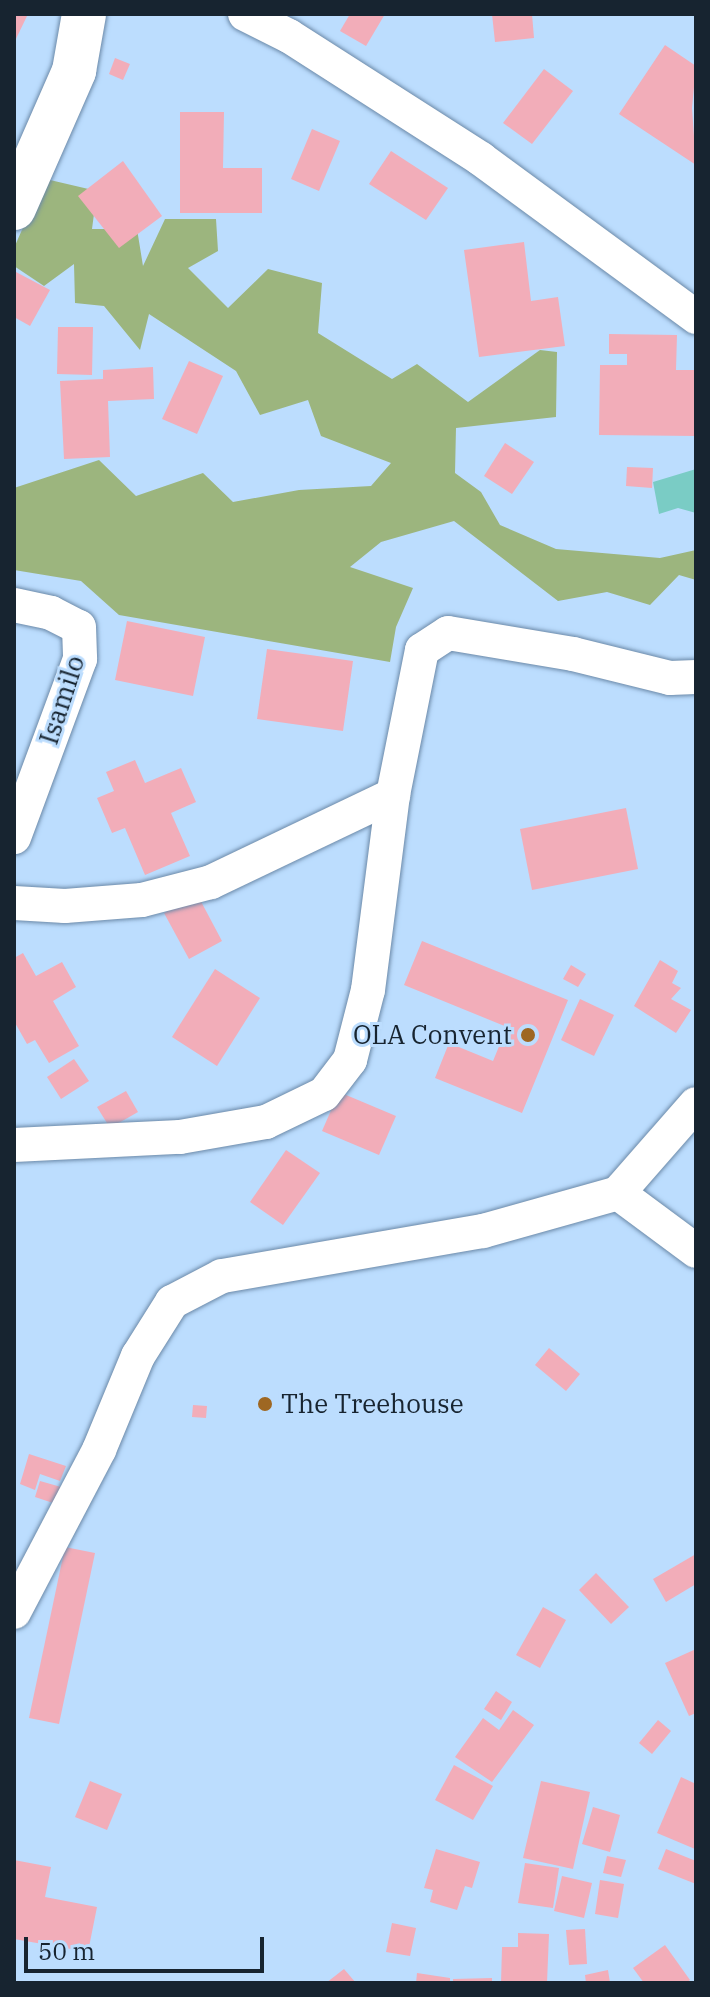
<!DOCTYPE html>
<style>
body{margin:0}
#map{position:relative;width:710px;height:1997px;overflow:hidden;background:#bcddfe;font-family:"IBM Plex Serif",serif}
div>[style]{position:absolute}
.forest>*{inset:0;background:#9cb57e}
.water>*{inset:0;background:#7accc5}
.building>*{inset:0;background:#f2adb9}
.roads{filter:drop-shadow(0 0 2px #6b89a8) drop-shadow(0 0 2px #6b89a8)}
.minor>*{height:34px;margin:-17px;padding:0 17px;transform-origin:17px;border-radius:17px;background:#fff}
.secondary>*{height:44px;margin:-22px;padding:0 22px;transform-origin:22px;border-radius:22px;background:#fff}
.dots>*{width:22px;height:22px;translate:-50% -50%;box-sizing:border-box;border:4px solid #bcddfe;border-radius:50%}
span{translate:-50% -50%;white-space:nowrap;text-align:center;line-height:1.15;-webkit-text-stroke:6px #bcddfe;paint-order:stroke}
.street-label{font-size:26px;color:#172430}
.poi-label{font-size:26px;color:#172430}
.right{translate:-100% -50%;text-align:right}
.left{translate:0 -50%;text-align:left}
.frame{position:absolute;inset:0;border:16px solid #172430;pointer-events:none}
.scale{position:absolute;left:24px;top:1937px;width:240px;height:36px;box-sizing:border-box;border:4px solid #172430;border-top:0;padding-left:10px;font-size:24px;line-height:28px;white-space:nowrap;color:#172430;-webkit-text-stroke:6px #bcddfe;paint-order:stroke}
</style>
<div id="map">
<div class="forest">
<div style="clip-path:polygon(50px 180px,97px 191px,92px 229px,137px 229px,143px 266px,165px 219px,216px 219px,218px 251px,188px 268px,228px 308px,268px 269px,322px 283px,318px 333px,392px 379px,417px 364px,468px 402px,540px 350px,557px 352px,556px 417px,456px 428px,455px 473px,481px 492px,500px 525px,556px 549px,660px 558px,696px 550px,696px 580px,679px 575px,650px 605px,607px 592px,558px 601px,454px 521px,381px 542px,350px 567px,413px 588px,396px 627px,390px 662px,119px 615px,81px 581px,14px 570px,14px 488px,99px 460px,136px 496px,203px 473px,233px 502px,299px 490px,371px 486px,391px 463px,321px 436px,308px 400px,260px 415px,236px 371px,149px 314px,140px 350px,104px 306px,75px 303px,74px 264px,44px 286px,14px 266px,14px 248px,39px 191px)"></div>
</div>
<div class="water">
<div style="clip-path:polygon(696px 469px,696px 513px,678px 508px,659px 514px,653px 482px)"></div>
</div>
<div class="building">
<div style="clip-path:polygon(14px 14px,28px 14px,14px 43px)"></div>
<div style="clip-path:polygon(350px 14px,385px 14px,366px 46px,340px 31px)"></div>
<div style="clip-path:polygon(492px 14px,532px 14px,534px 38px,495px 42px)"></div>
<div style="clip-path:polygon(665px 45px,696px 66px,692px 108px,696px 165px,619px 114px)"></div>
<div style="clip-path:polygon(115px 58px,130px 64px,123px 80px,109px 74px)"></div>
<div style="clip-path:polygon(544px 69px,573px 91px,532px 144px,503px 123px)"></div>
<div style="clip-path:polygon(180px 112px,224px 112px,223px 168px,262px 168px,262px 213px,180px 213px)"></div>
<div style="clip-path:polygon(312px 129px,340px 141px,319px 191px,291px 179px)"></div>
<div style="clip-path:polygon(391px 151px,448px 188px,426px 220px,369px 184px)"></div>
<div style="clip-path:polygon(123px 161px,162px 216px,119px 248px,78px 196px)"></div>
<div style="clip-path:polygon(524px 242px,531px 301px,558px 297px,565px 346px,479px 357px,464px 250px)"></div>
<div style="clip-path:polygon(16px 272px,50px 290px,30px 326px,14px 317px)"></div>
<div style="clip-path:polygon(58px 327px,93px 327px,92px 375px,57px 374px)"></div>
<div style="clip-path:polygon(609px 334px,677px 335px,676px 370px,696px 370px,696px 436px,599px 435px,600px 365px,627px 365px,627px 354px,609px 354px)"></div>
<div style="clip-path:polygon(189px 361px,223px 376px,197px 434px,162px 419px)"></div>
<div style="clip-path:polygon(153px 367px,154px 399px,108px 401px,110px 457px,64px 459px,60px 381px,103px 379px,103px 370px)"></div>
<div style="clip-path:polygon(505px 443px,534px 462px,512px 494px,484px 476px)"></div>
<div style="clip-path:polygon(627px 467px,653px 468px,652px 488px,626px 486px)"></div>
<div style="clip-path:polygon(127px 621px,205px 637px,193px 696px,115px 680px)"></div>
<div style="clip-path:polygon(267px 649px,353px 661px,343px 731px,257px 719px)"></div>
<div style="clip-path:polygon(135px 760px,145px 783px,181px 768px,196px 802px,171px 813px,190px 856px,145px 875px,125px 828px,112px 833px,97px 798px,114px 791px,106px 772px)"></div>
<div style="clip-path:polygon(626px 808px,638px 869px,532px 890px,520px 829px)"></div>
<div style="clip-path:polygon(197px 894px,222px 941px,189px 959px,164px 913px)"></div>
<div style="clip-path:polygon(422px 941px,568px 1000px,522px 1113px,435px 1078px,449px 1043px,493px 1061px,507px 1027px,404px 985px)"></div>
<div style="clip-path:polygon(23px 953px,36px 976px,62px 962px,76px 987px,53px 1001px,79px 1046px,49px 1063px,35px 1040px,27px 1044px,14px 1021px,14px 958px)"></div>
<div style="clip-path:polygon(660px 960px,678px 971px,672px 983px,681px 988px,671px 999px,691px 1010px,676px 1033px,634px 1006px)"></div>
<div style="clip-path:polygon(571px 965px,586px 974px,578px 987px,563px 979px)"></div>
<div style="clip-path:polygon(215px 969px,260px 998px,217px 1066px,172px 1037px)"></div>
<div style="clip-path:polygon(580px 999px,614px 1015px,594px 1056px,561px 1040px)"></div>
<div style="clip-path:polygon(74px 1059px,89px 1081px,61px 1099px,47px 1077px)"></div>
<div style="clip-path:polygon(126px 1091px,138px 1112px,110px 1128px,97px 1107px)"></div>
<div style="clip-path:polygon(339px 1092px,396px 1116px,379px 1155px,322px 1131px)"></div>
<div style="clip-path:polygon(286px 1150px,320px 1173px,283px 1225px,250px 1202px)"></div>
<div style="clip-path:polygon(549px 1348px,580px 1374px,566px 1391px,535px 1365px)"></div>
<div style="clip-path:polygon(193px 1405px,207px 1406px,206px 1418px,192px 1417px)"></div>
<div style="clip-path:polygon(29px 1454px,66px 1466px,60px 1481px,40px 1474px,35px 1490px,20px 1484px)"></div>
<div style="clip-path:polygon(40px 1481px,61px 1487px,56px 1504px,35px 1497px)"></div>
<div style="clip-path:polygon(65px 1547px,95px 1553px,59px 1724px,29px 1718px)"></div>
<div style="clip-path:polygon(696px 1554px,696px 1584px,666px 1602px,653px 1579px)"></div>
<div style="clip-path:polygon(596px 1573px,629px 1607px,611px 1624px,579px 1590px)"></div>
<div style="clip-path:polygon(543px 1607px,566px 1620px,540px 1668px,516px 1655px)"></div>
<div style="clip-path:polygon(696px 1649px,696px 1713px,689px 1716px,665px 1663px)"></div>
<div style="clip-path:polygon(496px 1691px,512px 1702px,501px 1720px,484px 1709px)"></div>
<div style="clip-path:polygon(513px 1710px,534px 1725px,492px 1782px,455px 1757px,483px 1718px,499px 1730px)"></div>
<div style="clip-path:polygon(658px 1720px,671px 1731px,652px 1754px,639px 1743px)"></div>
<div style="clip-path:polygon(454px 1765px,493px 1786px,473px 1820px,435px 1800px)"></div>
<div style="clip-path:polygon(681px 1777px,696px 1784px,695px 1849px,657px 1833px)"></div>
<div style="clip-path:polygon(90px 1781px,122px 1794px,107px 1830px,75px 1817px)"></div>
<div style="clip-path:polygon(541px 1781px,590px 1792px,573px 1869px,523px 1858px)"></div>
<div style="clip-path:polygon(593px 1807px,620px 1815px,610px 1852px,582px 1844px)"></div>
<div style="clip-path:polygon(436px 1849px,480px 1862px,472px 1888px,465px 1886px,457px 1910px,430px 1902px,433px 1890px,424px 1888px)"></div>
<div style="clip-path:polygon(666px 1849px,696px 1861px,696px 1884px,658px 1869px)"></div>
<div style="clip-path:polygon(607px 1856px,626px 1860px,621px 1877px,603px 1873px)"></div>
<div style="clip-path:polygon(14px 1860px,51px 1867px,45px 1897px,97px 1907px,88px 1952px,14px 1939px)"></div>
<div style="clip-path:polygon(525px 1863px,559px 1868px,553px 1908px,518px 1903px)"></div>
<div style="clip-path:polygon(562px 1876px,592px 1883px,584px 1918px,554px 1911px)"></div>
<div style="clip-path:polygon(600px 1880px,624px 1884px,618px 1918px,595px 1914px)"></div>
<div style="clip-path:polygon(392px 1923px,416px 1928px,410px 1956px,386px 1952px)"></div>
<div style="clip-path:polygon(585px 1929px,587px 1964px,569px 1965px,566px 1930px)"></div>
<div style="clip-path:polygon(518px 1933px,549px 1934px,547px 1983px,501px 1983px,502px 1947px,518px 1947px)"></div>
<div style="clip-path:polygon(665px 1945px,690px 1980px,686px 1983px,644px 1983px,633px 1968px)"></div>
<div style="clip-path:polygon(344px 1969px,356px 1983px,326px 1983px)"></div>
<div style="clip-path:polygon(608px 1970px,610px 1983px,586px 1983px,585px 1975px)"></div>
<div style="clip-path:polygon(417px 1973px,450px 1978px,450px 1983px,416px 1983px)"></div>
<div style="clip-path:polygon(492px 1978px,492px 1983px,453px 1983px,453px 1979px)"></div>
</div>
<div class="roads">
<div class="minor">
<div style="left:245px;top:14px;width:49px;rotate:26.6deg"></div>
<div style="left:289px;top:36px;width:228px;rotate:32.6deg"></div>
<div style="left:481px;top:159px;width:267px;rotate:36.3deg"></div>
<div style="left:14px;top:605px;width:38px;rotate:12deg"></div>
<div style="left:51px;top:613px;width:31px;rotate:27deg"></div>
<div style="left:79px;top:627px;width:32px;rotate:88deg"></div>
<div style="left:80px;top:659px;width:190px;rotate:110.3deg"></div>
<div style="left:14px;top:903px;width:51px;rotate:3.4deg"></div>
<div style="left:65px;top:906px;width:77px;rotate:-4.5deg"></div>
<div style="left:142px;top:900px;width:71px;rotate:-14.6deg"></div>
<div style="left:211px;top:882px;width:202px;rotate:-25.5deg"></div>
<div style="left:14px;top:1145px;width:166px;rotate:-2.8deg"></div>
<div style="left:180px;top:1137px;width:87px;rotate:-9.9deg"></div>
<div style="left:266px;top:1122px;width:64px;rotate:-25.8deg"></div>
<div style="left:324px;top:1094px;width:43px;rotate:-52.6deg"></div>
<div style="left:350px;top:1060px;width:72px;rotate:-75.6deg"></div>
<div style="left:368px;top:990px;width:197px;rotate:-82.7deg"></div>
<div style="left:393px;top:795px;width:148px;rotate:-78.7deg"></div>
<div style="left:422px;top:650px;width:31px;rotate:-33deg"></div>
<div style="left:448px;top:633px;width:127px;rotate:9.5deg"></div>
<div style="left:573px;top:654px;width:100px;rotate:13.9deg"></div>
<div style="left:670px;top:678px;width:26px;rotate:-2deg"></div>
<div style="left:618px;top:1193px;width:97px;rotate:36.6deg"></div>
<div style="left:14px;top:1612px;width:183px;rotate:-62.3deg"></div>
<div style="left:99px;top:1450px;width:102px;rotate:-67.5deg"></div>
<div style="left:138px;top:1356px;width:64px;rotate:-57.8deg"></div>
<div style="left:172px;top:1302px;width:56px;rotate:-27.5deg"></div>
<div style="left:222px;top:1276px;width:265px;rotate:-9.8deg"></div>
<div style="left:483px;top:1231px;width:140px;rotate:-15.7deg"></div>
<div style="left:618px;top:1193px;width:118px;rotate:-48.8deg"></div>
</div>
<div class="secondary">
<div style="left:14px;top:208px;width:150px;rotate:-66.3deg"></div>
<div style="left:74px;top:71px;width:58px;rotate:-80deg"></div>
</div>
</div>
<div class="dots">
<div style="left:528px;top:1035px;background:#9e6722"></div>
<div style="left:265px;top:1404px;background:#9e6722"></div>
</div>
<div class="street-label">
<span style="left:62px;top:700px;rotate:-72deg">Isamilo</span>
</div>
<div class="poi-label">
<span class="right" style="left:512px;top:1035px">OLA Convent</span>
<span class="left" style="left:281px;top:1404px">The Treehouse</span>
</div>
<div class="frame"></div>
<div class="scale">50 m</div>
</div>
